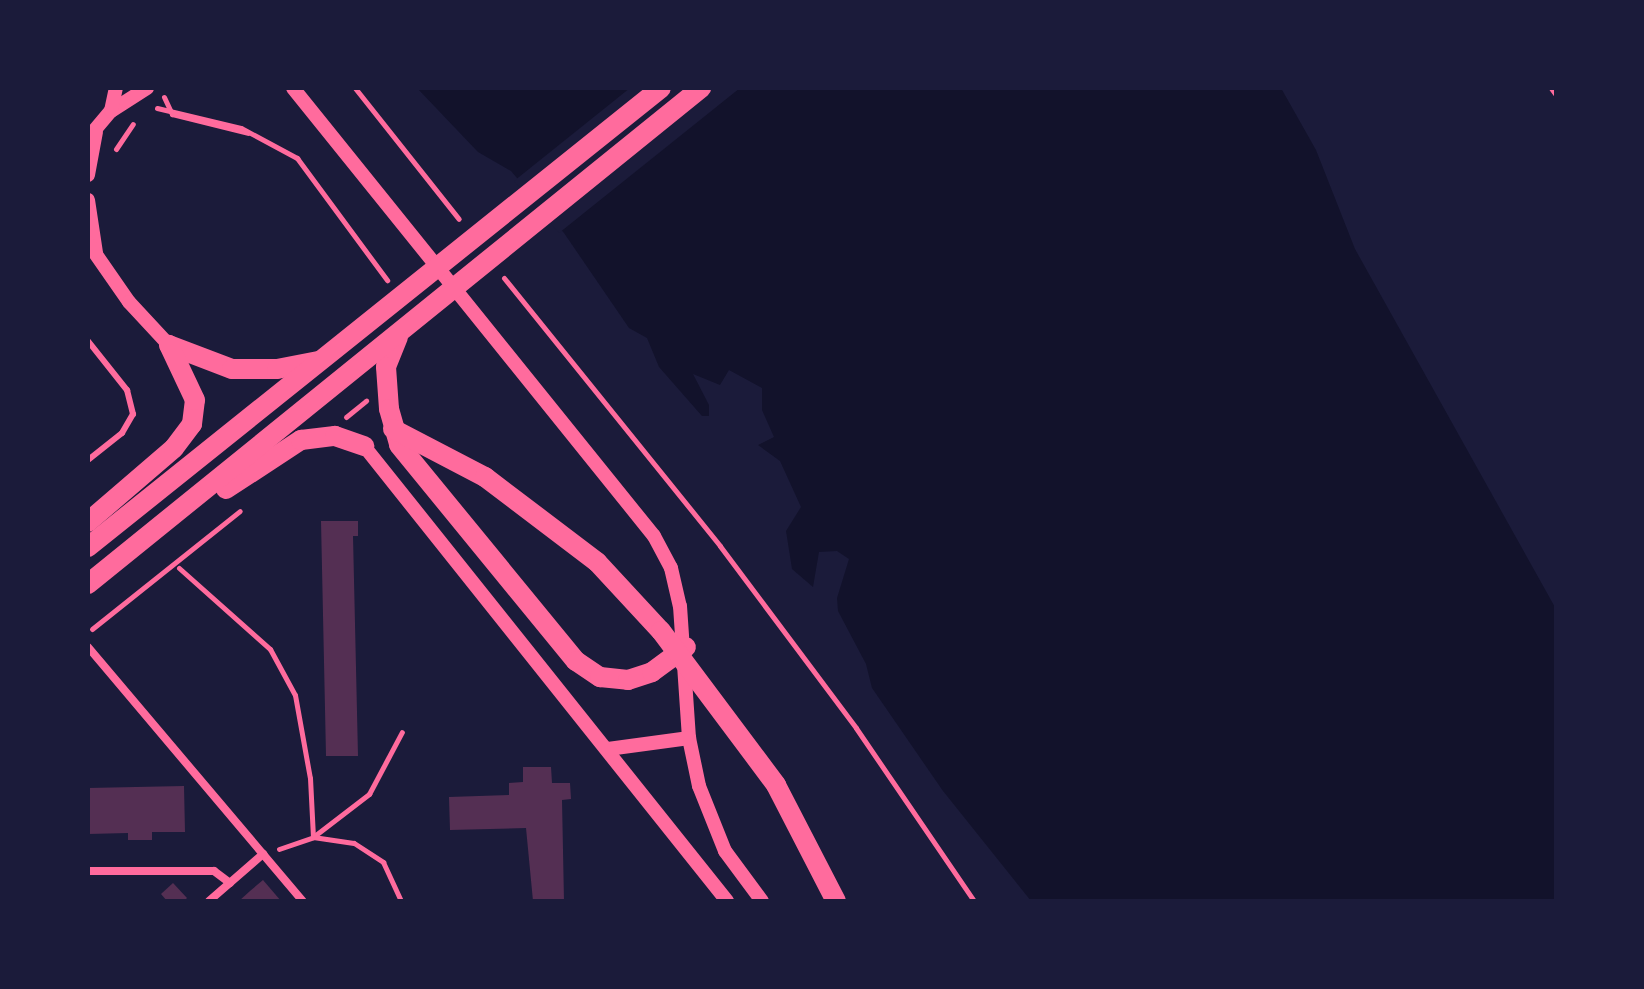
<!DOCTYPE html>
<style>
body{margin:0}
#map{position:relative;width:1644px;height:989px;overflow:hidden;background:#1b1b3a;font-family:"PT Sans",sans-serif}
div>[style]{position:absolute}
.water>*{inset:0;background:#12122b}
.pier>*{inset:0;background:#1b1b3a}
.building>*{inset:0;background:#542f53}
.path>*{height:5px;margin:-2.5px;padding:0 2.5px;transform-origin:2.5px;border-radius:2.5px;background:#ff6b9d}
.service>*{height:6px;margin:-3px;padding:0 3px;transform-origin:3px;border-radius:3px;background:#ff6b9d}
.minor>*{height:8px;margin:-4px;padding:0 4px;transform-origin:4px;border-radius:4px;background:#ff6b9d}
.tertiary>*{height:14px;margin:-7px;padding:0 7px;transform-origin:7px;border-radius:7px;background:#ff6b9d}
.primary>*{height:20px;margin:-10px;padding:0 10px;transform-origin:10px;border-radius:10px;background:#ff6b9d}
span{translate:-50% -50%;white-space:nowrap;text-align:center;line-height:1.15;-webkit-text-stroke:8px #1b1b3a;paint-order:stroke}
.frame{position:absolute;inset:0;border:90px solid #1b1b3a;pointer-events:none}
</style>
<div id="map">
<div class="water">
<div style="clip-path:polygon(417px 88px,1281px 88px,1316px 150px,1355px 249px,1556px 609px,1556px 901px,1031px 901px,943px 791px,872px 688px,866px 664px,838px 611px,837px 598px,849px 559px,837px 551px,819px 552px,813px 587px,792px 569px,786px 531px,801px 507px,780px 461px,758px 445px,774px 437px,762px 410px,762px 388px,729px 370px,720px 385px,693px 374px,709px 405px,709px 416px,702px 416px,659px 367px,647px 338px,629px 328px,564px 233px,511px 171px,478px 152px)"></div>
</div>
<div class="pier">
<div style="clip-path:polygon(630px 88px,740px 88px,559px 233px,514px 181px)"></div>
</div>
<div class="building">
<div style="clip-path:polygon(321px 521px,358px 521px,358px 536px,353px 536px,358px 756px,326px 756px)"></div>
<div style="clip-path:polygon(523px 767px,551px 767px,552px 783px,570px 783px,571px 799px,562px 800px,564px 901px,533px 901px,526px 828px,450px 830px,449px 797px,509px 795px,509px 783px,523px 782px)"></div>
<div style="clip-path:polygon(184px 786px,185px 832px,152px 832px,152px 840px,128px 840px,128px 833px,88px 834px,88px 788px)"></div>
<div style="clip-path:polygon(263px 880px,281px 901px,239px 901px,250px 891px)"></div>
<div style="clip-path:polygon(173px 883px,187px 898px,184px 901px,167px 901px,161px 894px)"></div>
</div>
<div class="path">
<div style="left:355px;top:88px;width:167px;rotate:51.6deg"></div>
<div style="left:1551px;top:88px;width:9px;rotate:54deg"></div>
<div style="left:164px;top:97px;width:19px;rotate:65deg"></div>
<div style="left:172px;top:114px;width:78px;rotate:14deg"></div>
<div style="left:157px;top:108px;width:86px;rotate:13.4deg"></div>
<div style="left:241px;top:128px;width:64px;rotate:28.2deg"></div>
<div style="left:297px;top:158px;width:152px;rotate:53.6deg"></div>
<div style="left:116px;top:149px;width:30px;rotate:-56deg"></div>
<div style="left:504px;top:278px;width:344px;rotate:51.1deg"></div>
<div style="left:720px;top:546px;width:227px;rotate:53.2deg"></div>
<div style="left:856px;top:728px;width:209px;rotate:55.7deg"></div>
<div style="left:346px;top:417px;width:26px;rotate:-39deg"></div>
<div style="left:179px;top:568px;width:122px;rotate:41.7deg"></div>
<div style="left:270px;top:649px;width:52px;rotate:61.5deg"></div>
<div style="left:295px;top:695px;width:84px;rotate:79.8deg"></div>
<div style="left:310px;top:778px;width:59px;rotate:87.1deg"></div>
<div style="left:313px;top:837px;width:41px;rotate:8.3deg"></div>
<div style="left:354px;top:843px;width:35px;rotate:33deg"></div>
<div style="left:383px;top:862px;width:43px;rotate:65.2deg"></div>
<div style="left:92px;top:629px;width:189px;rotate:-38.6deg"></div>
<div style="left:279px;top:849px;width:36px;rotate:-19deg"></div>
<div style="left:313px;top:837px;width:71px;rotate:-37.5deg"></div>
<div style="left:369px;top:794px;width:70px;rotate:-62deg"></div>
</div>
<div class="service">
<div style="left:88px;top:341px;width:63px;rotate:51.5deg"></div>
<div style="left:127px;top:390px;width:25px;rotate:76deg"></div>
<div style="left:133px;top:414px;width:22px;rotate:120deg"></div>
<div style="left:122px;top:433px;width:43px;rotate:141.5deg"></div>
</div>
<div class="minor">
<div style="left:88px;top:647px;width:333px;rotate:49.8deg"></div>
<div style="left:88px;top:871px;width:126px"></div>
<div style="left:214px;top:871px;width:20px;rotate:37deg"></div>
<div style="left:209px;top:901px;width:72px;rotate:-41deg"></div>
</div>
<div class="tertiary">
<div style="left:293px;top:88px;width:575px;rotate:51.14deg"></div>
<div style="left:654px;top:536px;width:36px;rotate:62deg"></div>
<div style="left:671px;top:568px;width:39px;rotate:77deg"></div>
<div style="left:680px;top:606px;width:132px;rotate:86.1deg"></div>
<div style="left:689px;top:738px;width:49px;rotate:78.2deg"></div>
<div style="left:699px;top:786px;width:70px;rotate:68.2deg"></div>
<div style="left:725px;top:851px;width:62px;rotate:53.5deg"></div>
<div style="left:111px;top:111px;width:43px;rotate:-32.6deg"></div>
<div style="left:88px;top:138px;width:35px;rotate:-50deg"></div>
<div style="left:111px;top:111px;width:24px;rotate:-78deg"></div>
<div style="left:88px;top:175px;width:44px;rotate:-79.5deg"></div>
<div style="left:88px;top:200px;width:54px;rotate:81.4deg"></div>
<div style="left:88px;top:243px;width:72px;rotate:55.2deg"></div>
<div style="left:129px;top:302px;width:59px;rotate:47.1deg"></div>
<div style="left:364px;top:446px;width:582px;rotate:51.42deg"></div>
<div style="left:608px;top:749px;width:82px;rotate:-7.7deg"></div>
</div>
<div class="primary">
<div style="left:398px;top:337px;width:32px;rotate:112deg"></div>
<div style="left:386px;top:367px;width:42px;rotate:85.9deg"></div>
<div style="left:389px;top:409px;width:37px;rotate:74deg"></div>
<div style="left:399px;top:445px;width:279px;rotate:50.7deg"></div>
<div style="left:576px;top:661px;width:29px;rotate:34deg"></div>
<div style="left:600px;top:677px;width:28px;rotate:6deg"></div>
<div style="left:628px;top:680px;width:25px;rotate:-18deg"></div>
<div style="left:652px;top:672px;width:42px;rotate:-36.3deg"></div>
<div style="left:169px;top:345px;width:67px;rotate:20.9deg"></div>
<div style="left:232px;top:369px;width:45px"></div>
<div style="left:277px;top:369px;width:42px;rotate:-11deg"></div>
<div style="left:393px;top:429px;width:104px;rotate:27.6deg"></div>
<div style="left:485px;top:477px;width:141px;rotate:37.2deg"></div>
<div style="left:597px;top:562px;width:94px;rotate:47.2deg"></div>
<div style="left:661px;top:631px;width:192px;rotate:53.2deg"></div>
<div style="left:776px;top:785px;width:131px;rotate:62.7deg"></div>
<div style="left:226px;top:489px;width:90px;rotate:-33.2deg"></div>
<div style="left:301px;top:440px;width:34px;rotate:-7deg"></div>
<div style="left:335px;top:436px;width:31px;rotate:19deg"></div>
<div style="left:88px;top:522px;width:113px;rotate:-40.7deg"></div>
<div style="left:174px;top:448px;width:30px;rotate:-53deg"></div>
<div style="left:192px;top:424px;width:24px;rotate:-83deg"></div>
<div style="left:195px;top:400px;width:61px;rotate:-115.3deg"></div>
<div style="left:88px;top:547px;width:734px;rotate:-38.7deg"></div>
<div style="left:88px;top:584px;width:789px;rotate:-38.98deg"></div>
</div>
<div class="frame"></div>
</div>
